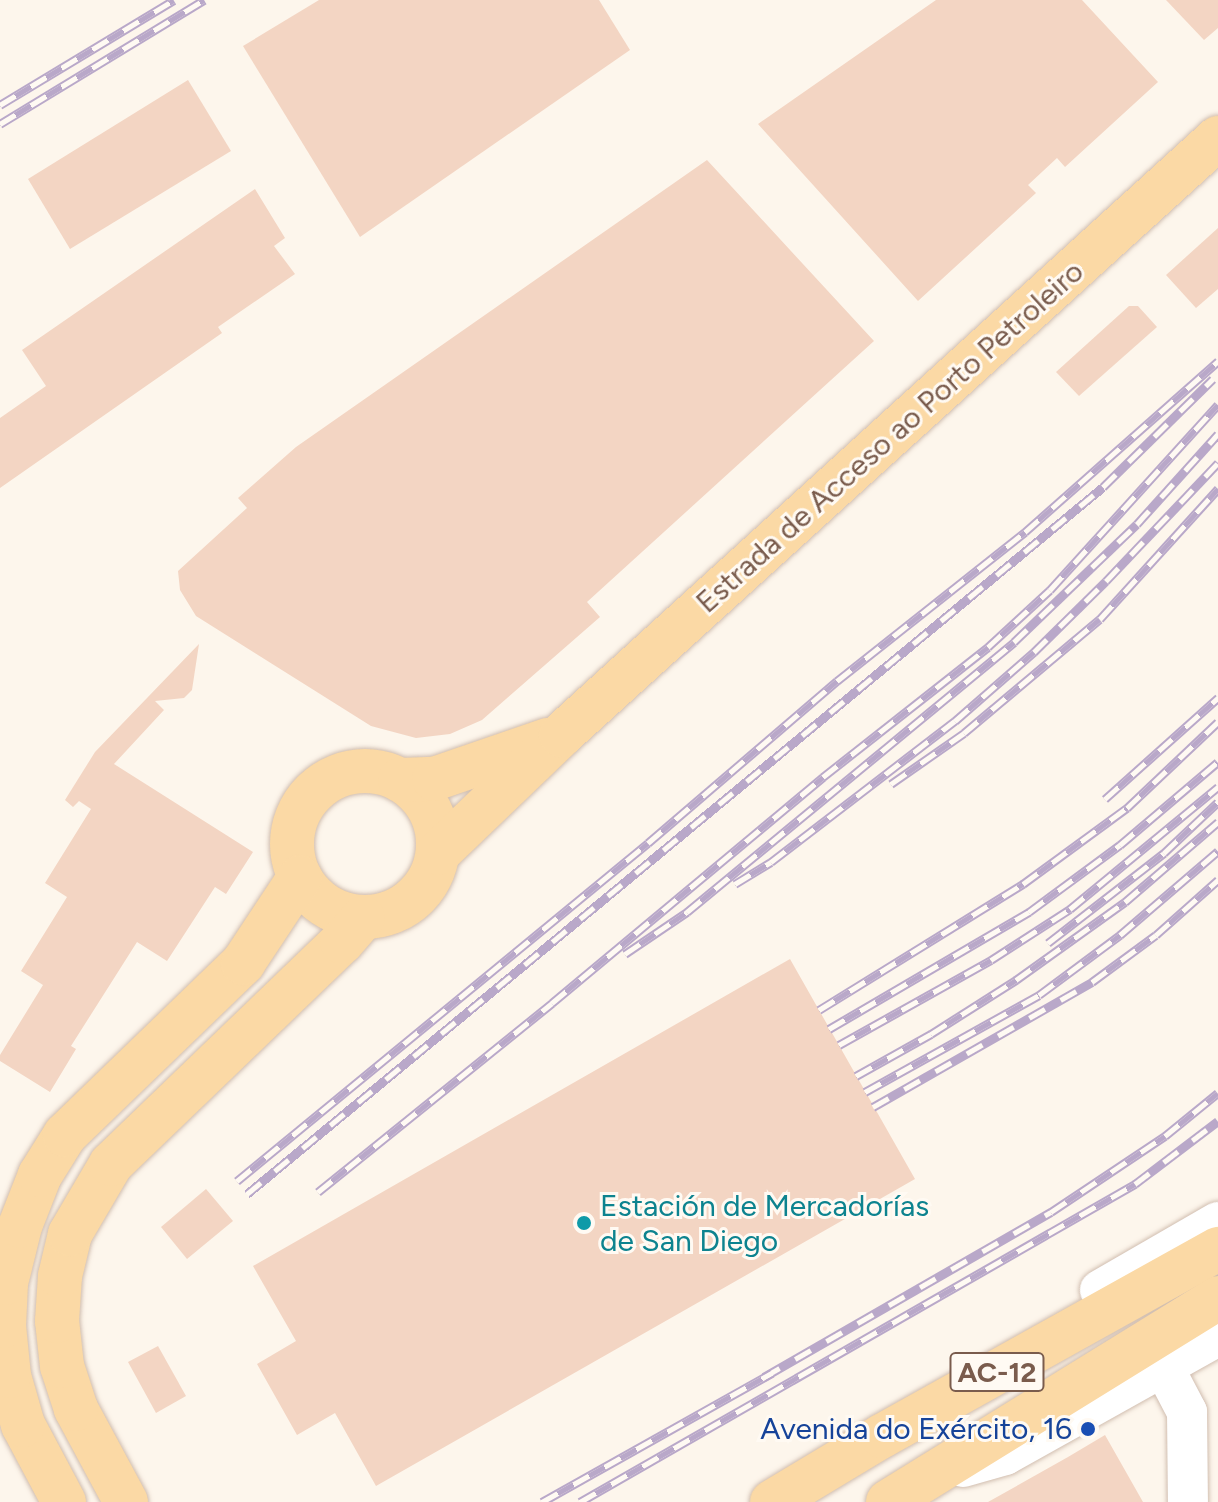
<!DOCTYPE html>
<meta charset="utf-8">
<style>
body{margin:0}
#map{position:relative;width:1218px;height:1502px;overflow:hidden;background:#fdf6ec;font-family:Figtree,sans-serif}
div>[style]{position:absolute}
.building>*{inset:0;background:#f3d5c3}
.roads{filter:drop-shadow(0 0 2px #d1beb0) drop-shadow(0 0 2px #d1beb0)}
.minor>*{height:40px;margin:-20px;padding:0 20px;transform-origin:20px;border-radius:20px;background:#fff}
.major>*{height:44px;margin:-22px;padding:0 22px;transform-origin:22px;border-radius:22px;background:#fbd9a5}
.major>.ring{margin:-22px;padding:0;box-sizing:content-box;background:none;border:44px solid #fbd9a5;border-radius:50%}
.rail>*{height:9px;margin-top:-4.5px;transform-origin:0;background:repeating-linear-gradient(90deg,#fffaf3 0 18px,#b9a8c9 0 36px);box-sizing:border-box;border-block:2px solid #b9a8c9}
.dots>*{width:22px;height:22px;translate:-50% -50%;box-sizing:border-box;border:4px solid #fffaf3;border-radius:50%}
span{translate:-50% -50%;white-space:nowrap;text-align:center;line-height:1.15;-webkit-text-stroke:6px #fffaf3;paint-order:stroke}
.shield-label span{padding:2px 6px;background:#fffaf3;border:2px solid;border-radius:6px;-webkit-text-stroke-width:0}
.shield-label{font-size:28px;color:#7a5c4d;font-weight:700}
.street-label{font-size:30px;color:#7a5c4d}
.culture-label{font-size:30px;color:#0d838f}
.left{translate:0 -50%;text-align:left}
.transit-label{font-size:30px;color:#164399}
.right{translate:-100% -50%;text-align:right}
</style>
<div id="map">
<div class="building">
<div style="clip-path:polygon(319px 0,599px 0,630px 50px,360px 237px,243px 46px)"></div>
<div style="clip-path:polygon(936px 0,1082px 0,1158px 82px,1065px 167px,1057px 158px,1028px 185px,1036px 193px,918px 301px,758px 124px)"></div>
<div style="clip-path:polygon(1166px 0,1218px 0,1218px 28px,1204px 40px)"></div>
<div style="clip-path:polygon(188px 80px,231px 151px,70px 249px,28px 179px)"></div>
<div style="clip-path:polygon(707px 160px,874px 341px,587px 602px,600px 617px,482px 720px,450px 734px,416px 738px,371px 726px,196px 616px,180px 590px,178px 571px,247px 508px,238px 498px,296px 447px)"></div>
<div style="clip-path:polygon(255px 189px,285px 238px,274px 246px,295px 274px,218px 327px,222px 333px,0 488px,0 418px,46px 386px,22px 350px)"></div>
<div style="clip-path:polygon(1218px 228px,1218px 289px,1196px 308px,1166px 275px)"></div>
<div style="clip-path:polygon(1129px 306px,1138px 306px,1157px 327px,1079px 396px,1056px 372px)"></div>
<div style="clip-path:polygon(199px 644px,192px 690px,184px 698px,155px 701px,164px 710px,114px 764px,253px 852px,226px 894px,215px 887px,167px 961px,137px 942px,71px 1046px,76px 1049px,50px 1092px,0 1061px,0 1055px,43px 985px,21px 971px,67px 897px,45px 883px,91px 809px,79px 801px,73px 807px,65px 800px,95px 752px)"></div>
<div style="clip-path:polygon(790px 959px,915px 1179px,376px 1486px,335px 1413px,297px 1435px,257px 1364px,296px 1341px,253px 1266px)"></div>
<div style="clip-path:polygon(206px 1189px,233px 1221px,187px 1259px,161px 1227px)"></div>
<div style="clip-path:polygon(158px 1346px,186px 1396px,156px 1413px,128px 1362px)"></div>
<div style="clip-path:polygon(1105px 1435px,1143px 1502px,988px 1502px,1068px 1457px)"></div>
</div>
<div class="roads">
<div class="minor">
<div style="left:1100px;top:1290px;width:136px;rotate:-30deg"></div>
<div style="left:1164px;top:1368px;width:50px;rotate:62.4deg"></div>
<div style="left:1187px;top:1412px;width:90px;rotate:89.4deg"></div>
<div style="left:963px;top:1467px;width:44px;rotate:-15.9deg"></div>
<div style="left:1005px;top:1455px;width:244px;rotate:-29.2deg"></div>
</div>
<div class="major">
<div class="ring" style="left:292px;top:771px;width:102px;height:102px"></div>
<div style="left:400px;top:780px;width:34px;rotate:-2deg"></div>
<div style="left:434px;top:779px;width:120px;rotate:-19deg"></div>
<div style="left:438px;top:853px;width:170px;rotate:-43.8deg"></div>
<div style="left:561px;top:735px;width:888px;rotate:-42.26deg"></div>
<div style="left:64px;top:1502px;width:87px;rotate:-118deg"></div>
<div style="left:23px;top:1425px;width:51px;rotate:-105.9deg"></div>
<div style="left:9px;top:1376px;width:50px;rotate:-95.7deg"></div>
<div style="left:4px;top:1326px;width:43px;rotate:-87.3deg"></div>
<div style="left:6px;top:1283px;width:59px;rotate:-76.2deg"></div>
<div style="left:20px;top:1226px;width:55px;rotate:-68.6deg"></div>
<div style="left:40px;top:1175px;width:47px;rotate:-58deg"></div>
<div style="left:65px;top:1135px;width:248px;rotate:-44deg"></div>
<div style="left:243px;top:963px;width:103px;rotate:-56.5deg"></div>
<div style="left:126px;top:1502px;width:106px;rotate:-118.3deg"></div>
<div style="left:76px;top:1409px;width:45px;rotate:-108deg"></div>
<div style="left:62px;top:1366px;width:45px;rotate:-96.3deg"></div>
<div style="left:57px;top:1321px;width:45px;rotate:-86.2deg"></div>
<div style="left:60px;top:1276px;width:43px;rotate:-76.6deg"></div>
<div style="left:70px;top:1234px;width:81px;rotate:-59.6deg"></div>
<div style="left:111px;top:1164px;width:320px;rotate:-43.9deg"></div>
<div style="left:342px;top:942px;width:32px;rotate:-49deg"></div>
<div style="left:772px;top:1502px;width:128px;rotate:-31deg"></div>
<div style="left:882px;top:1436px;width:385px;rotate:-29.1deg"></div>
<div style="left:888px;top:1502px;width:388px;rotate:-31.7deg"></div>
</div>
</div>
<div class="rail">
<div style="left:0;top:105px;width:203px;rotate:-31.1deg"></div>
<div style="left:0;top:124px;width:239px;rotate:-31.3deg"></div>
<div style="left:891px;top:784px;width:89px;rotate:-34.9deg"></div>
<div style="left:964px;top:733px;width:177px;rotate:-40deg"></div>
<div style="left:1100px;top:619px;width:176px;rotate:-47.8deg"></div>
<div style="left:1105px;top:799px;width:152px;rotate:-41.8deg"></div>
<div style="left:735px;top:884px;width:42px;rotate:-31.4deg"></div>
<div style="left:771px;top:862px;width:232px;rotate:-37.5deg"></div>
<div style="left:955px;top:721px;width:105px;rotate:-41.1deg"></div>
<div style="left:1034px;top:652px;width:101px;rotate:-44.6deg"></div>
<div style="left:1106px;top:581px;width:163px;rotate:-46.5deg"></div>
<div style="left:1048px;top:943px;width:147px;rotate:-37.8deg"></div>
<div style="left:1164px;top:853px;width:74px;rotate:-43.4deg"></div>
<div style="left:625px;top:954px;width:75px;rotate:-34.1deg"></div>
<div style="left:687px;top:912px;width:424px;rotate:-39.5deg"></div>
<div style="left:1014px;top:642px;width:170px;rotate:-43.8deg"></div>
<div style="left:1137px;top:524px;width:121px;rotate:-48deg"></div>
<div style="left:819px;top:1010px;width:240px;rotate:-31.7deg"></div>
<div style="left:1023px;top:884px;width:129px;rotate:-36.2deg"></div>
<div style="left:1127px;top:808px;width:125px;rotate:-43.4deg"></div>
<div style="left:829px;top:1029px;width:232px;rotate:-30.3deg"></div>
<div style="left:1029px;top:912px;width:113px;rotate:-36.4deg"></div>
<div style="left:1120px;top:845px;width:128px;rotate:-40.3deg"></div>
<div style="left:839px;top:1045px;width:174px;rotate:-29.2deg"></div>
<div style="left:991px;top:960px;width:94px;rotate:-32.8deg"></div>
<div style="left:1070px;top:909px;width:192px;rotate:-39.5deg"></div>
<div style="left:856px;top:1076px;width:86px;rotate:-29.2deg"></div>
<div style="left:931px;top:1034px;width:101px;rotate:-32.4deg"></div>
<div style="left:1016px;top:980px;width:134px;rotate:-35.6deg"></div>
<div style="left:1125px;top:902px;width:123px;rotate:-40.7deg"></div>
<div style="left:865px;top:1092px;width:199px;rotate:-29.1deg"></div>
<div style="left:1039px;top:995px;width:101px;rotate:-36.5deg"></div>
<div style="left:1120px;top:935px;width:129px;rotate:-40.6deg"></div>
<div style="left:873px;top:1107px;width:252px;rotate:-29.7deg"></div>
<div style="left:1092px;top:982px;width:79px;rotate:-36.3deg"></div>
<div style="left:1156px;top:935px;width:83px;rotate:-41.6deg"></div>
<div style="left:237px;top:1181px;width:532px;rotate:-39.43deg"></div>
<div style="left:648px;top:843px;width:249px;rotate:-40.6deg"></div>
<div style="left:837px;top:681px;width:240px;rotate:-38.4deg"></div>
<div style="left:1025px;top:532px;width:258px;rotate:-41.5deg"></div>
<div style="left:318px;top:1192px;width:301px;rotate:-38.9deg"></div>
<div style="left:552px;top:1003px;width:353px;rotate:-39.8deg"></div>
<div style="left:823px;top:777px;width:210px;rotate:-38.2deg"></div>
<div style="left:988px;top:647px;width:84px;rotate:-42.6deg"></div>
<div style="left:1050px;top:590px;width:250px;rotate:-47.8deg"></div>
<div style="left:247px;top:1194px;width:1110px;rotate:-39.55deg"></div>
<div style="left:1103px;top:487px;width:154px;rotate:-44.5deg"></div>
<div style="left:764px;top:1377px;width:331px;rotate:-29.9deg"></div>
<div style="left:1051px;top:1212px;width:137px;rotate:-33.7deg"></div>
<div style="left:1165px;top:1136px;width:68px;rotate:-39.1deg"></div>
<div style="left:542px;top:1502px;width:264px;rotate:-29.3deg"></div>
<div style="left:580px;top:1502px;width:640px;rotate:-29.81deg"></div>
<div style="left:1135px;top:1184px;width:104px;rotate:-37.2deg"></div>
</div>
<div class="dots">
<div style="left:584px;top:1223px;background:#0f9aa8"></div>
<div style="left:1088px;top:1429px;background:#1a4fb4"></div>
</div>
<div class="shield-label">
<span style="left:997px;top:1372px">AC-12</span>
</div>
<div class="street-label">
<span style="left:890px;top:437px;rotate:-42deg">Estrada de Acceso ao Porto Petroleiro</span>
</div>
<div class="culture-label">
<span class="left" style="left:600px;top:1223px">Estación de Mercadorías<br>de San Diego</span>
</div>
<div class="transit-label">
<span class="right" style="left:1072px;top:1429px">Avenida do Exército, 16</span>
</div>
</div>
